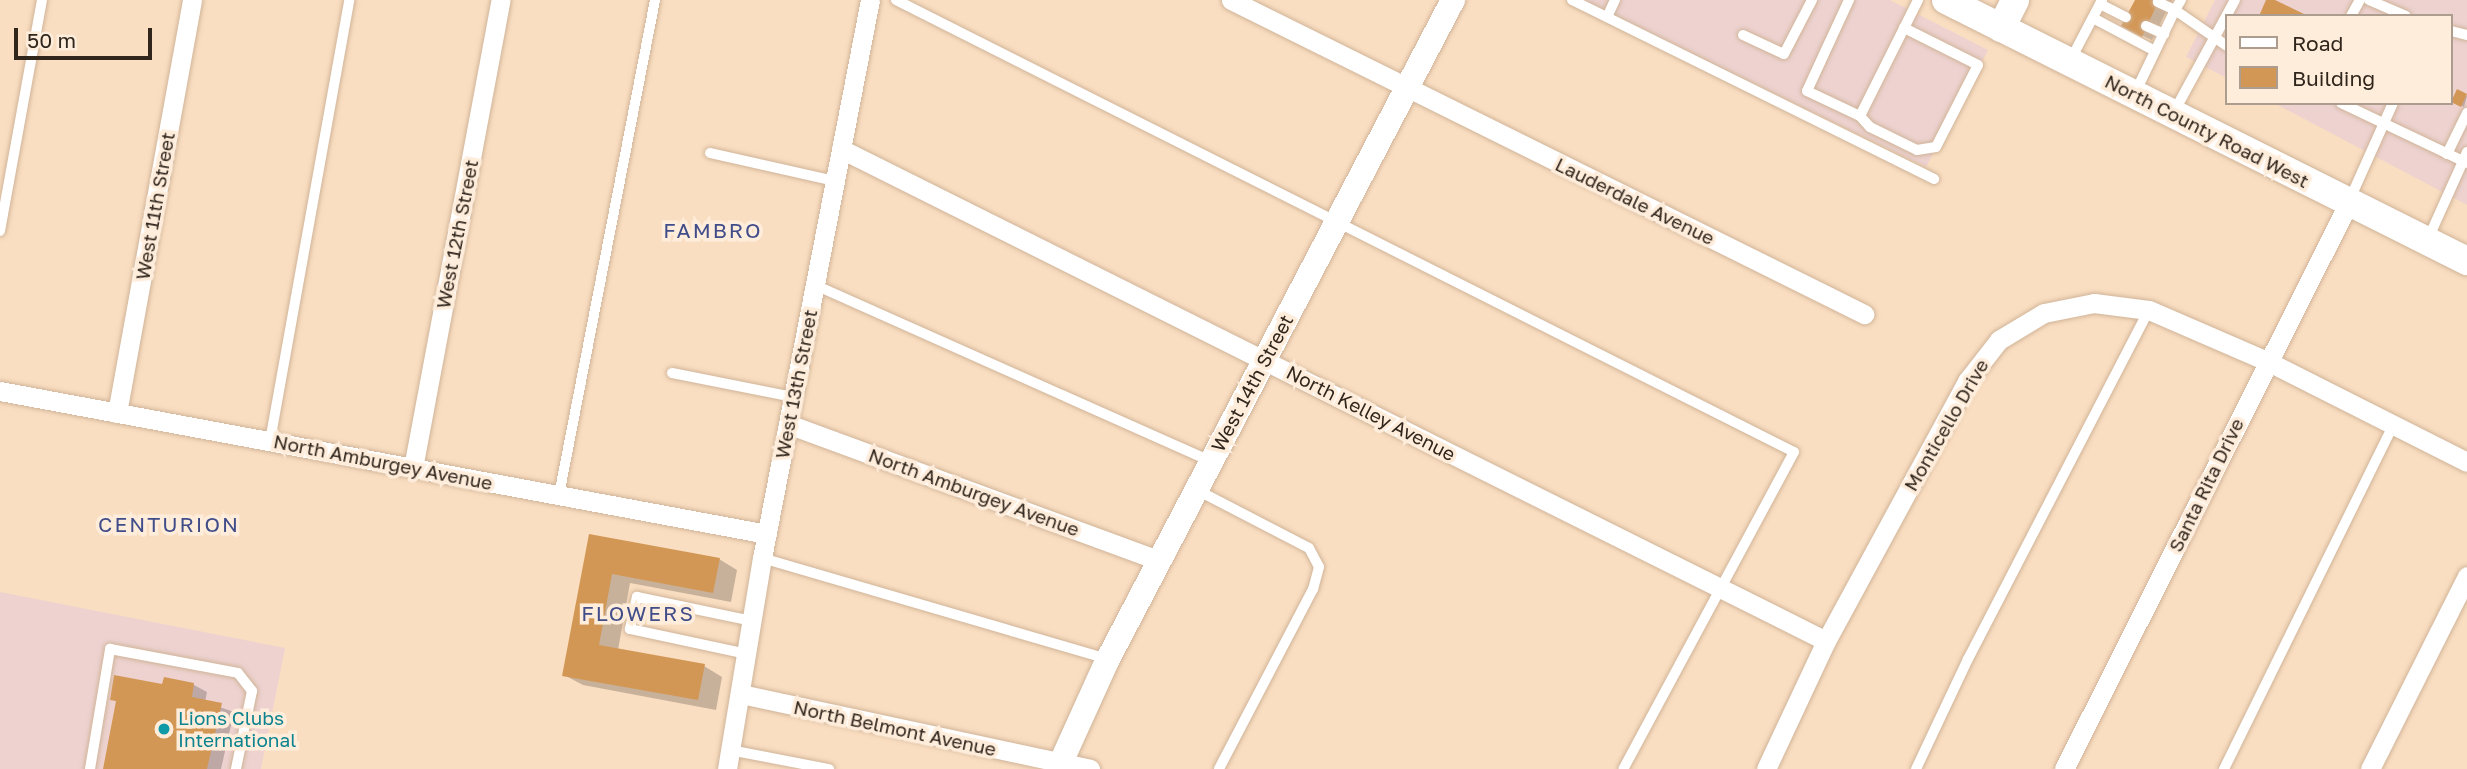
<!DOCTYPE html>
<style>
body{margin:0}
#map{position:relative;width:2467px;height:769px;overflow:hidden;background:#fadec1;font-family:"Golos Text",sans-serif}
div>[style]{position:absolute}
.commercial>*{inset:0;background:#edd2d0}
.shadow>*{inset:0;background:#0003}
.building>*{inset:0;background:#d39755}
.roads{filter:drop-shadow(0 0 2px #d0b499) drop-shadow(0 0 2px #d0b499)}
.service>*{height:10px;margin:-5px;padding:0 5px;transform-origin:5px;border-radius:5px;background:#fff}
.minor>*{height:19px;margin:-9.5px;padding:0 9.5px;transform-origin:9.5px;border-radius:9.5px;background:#fff}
.tertiary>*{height:24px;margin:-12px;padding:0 12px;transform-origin:12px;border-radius:12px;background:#fff}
.secondary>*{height:28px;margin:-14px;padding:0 14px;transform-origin:14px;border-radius:14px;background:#fff}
.dots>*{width:19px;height:19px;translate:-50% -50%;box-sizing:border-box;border:4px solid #ffeddc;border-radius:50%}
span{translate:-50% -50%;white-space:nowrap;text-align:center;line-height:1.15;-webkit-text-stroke:7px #ffeddc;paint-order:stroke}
.street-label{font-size:19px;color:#31261c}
.culture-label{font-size:19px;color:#0d838f}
.left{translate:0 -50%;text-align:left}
.neighbourhood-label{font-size:21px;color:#414d89;letter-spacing:2px}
.legend{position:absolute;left:2225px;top:14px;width:228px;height:91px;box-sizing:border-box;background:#ffeddc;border:2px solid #ad9d8f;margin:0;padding:9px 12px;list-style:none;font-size:21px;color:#31261c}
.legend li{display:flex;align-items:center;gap:14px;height:35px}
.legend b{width:35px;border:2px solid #ad9d8f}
.scale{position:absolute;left:14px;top:28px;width:138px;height:32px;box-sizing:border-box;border:4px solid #31261c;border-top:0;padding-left:9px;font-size:21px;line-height:24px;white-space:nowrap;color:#31261c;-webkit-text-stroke:5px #ffeddc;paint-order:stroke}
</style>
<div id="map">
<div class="commercial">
<div style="clip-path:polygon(1581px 0,1890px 0,1988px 50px,1926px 167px)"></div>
<div style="clip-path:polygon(2215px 0,2467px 0,2467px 205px,2274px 103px,2451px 103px,2451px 16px,2227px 16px,2227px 78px,2186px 57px)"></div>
<div style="clip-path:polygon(0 592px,285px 648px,261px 769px,0 769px)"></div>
</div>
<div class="shadow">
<div style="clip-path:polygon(2137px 0,2172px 0,2152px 40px,2133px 31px)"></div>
<div style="clip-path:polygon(2458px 91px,2467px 96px,2464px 107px,2452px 101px)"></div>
<div style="clip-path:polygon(590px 536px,719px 559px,737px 570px,731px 602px,630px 583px,618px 650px,704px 666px,722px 677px,716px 710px,583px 685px,564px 675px)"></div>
<div style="clip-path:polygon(165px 679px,194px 685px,207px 692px,205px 702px,234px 712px,221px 769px,105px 769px,117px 702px,112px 699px,164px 686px)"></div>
</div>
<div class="building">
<div style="clip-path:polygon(2135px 0,2159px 0,2142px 37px,2121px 26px)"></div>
<div style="clip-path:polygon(2266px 0,2275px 0,2308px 16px,2259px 16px)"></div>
<div style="clip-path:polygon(2457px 89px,2467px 94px,2461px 107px,2451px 102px)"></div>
<div style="clip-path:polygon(589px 534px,720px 558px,713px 593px,612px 574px,599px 645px,705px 664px,698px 700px,562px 676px)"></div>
<div style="clip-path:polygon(114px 675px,162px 684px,164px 677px,194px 683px,192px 697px,222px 703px,207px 769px,103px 769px,116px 701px,110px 700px)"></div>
</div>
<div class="roads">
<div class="service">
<div style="left:896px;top:0;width:1005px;rotate:26.72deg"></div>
<div style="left:1794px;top:452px;width:360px;rotate:118.3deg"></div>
<div style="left:1572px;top:0;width:404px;rotate:26.3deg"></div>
<div style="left:1849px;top:0;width:100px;rotate:114.8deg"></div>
<div style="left:1807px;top:91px;width:59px;rotate:25.3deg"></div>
<div style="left:1860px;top:116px;width:130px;rotate:-63.4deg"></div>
<div style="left:2181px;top:0;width:12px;rotate:121deg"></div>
<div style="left:2175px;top:10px;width:63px;rotate:34.7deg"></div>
<div style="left:2369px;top:0;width:40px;rotate:23.4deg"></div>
<div style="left:2100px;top:4px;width:29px;rotate:27deg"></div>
<div style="left:2351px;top:16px;width:18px;rotate:-61deg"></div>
<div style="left:1607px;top:17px;width:19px;rotate:-65deg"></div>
<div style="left:2093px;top:18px;width:70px;rotate:28deg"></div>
<div style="left:2146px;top:26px;width:20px;rotate:24deg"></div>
<div style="left:2451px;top:31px;width:16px;rotate:14deg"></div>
<div style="left:1743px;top:35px;width:45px;rotate:24.9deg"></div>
<div style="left:1784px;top:54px;width:61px;rotate:-62.6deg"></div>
<div style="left:2070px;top:61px;width:69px;rotate:-62.3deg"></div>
<div style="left:2136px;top:91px;width:90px;rotate:-64.3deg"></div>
<div style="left:2175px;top:10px;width:19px;rotate:-155deg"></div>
<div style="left:2341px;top:103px;width:135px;rotate:25.4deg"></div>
<div style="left:2463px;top:161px;width:10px;rotate:-66deg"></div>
<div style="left:2175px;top:110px;width:125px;rotate:-61.4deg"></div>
<div style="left:1860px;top:116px;width:15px;rotate:48deg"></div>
<div style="left:1870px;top:127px;width:52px;rotate:26.1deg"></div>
<div style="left:1917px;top:150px;width:19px;rotate:-9deg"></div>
<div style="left:1936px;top:147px;width:92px;rotate:-62.9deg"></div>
<div style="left:1978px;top:65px;width:83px;rotate:-153.4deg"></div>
<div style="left:710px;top:153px;width:128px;rotate:12.6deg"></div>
<div style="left:2447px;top:154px;width:46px;rotate:-64deg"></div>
<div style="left:2350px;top:199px;width:105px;rotate:-65.9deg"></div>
<div style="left:0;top:231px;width:235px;rotate:-79.7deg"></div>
<div style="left:2428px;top:239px;width:85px;rotate:-65.8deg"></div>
<div style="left:2463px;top:161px;width:4px;rotate:27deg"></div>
<div style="left:815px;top:285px;width:433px;rotate:24deg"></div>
<div style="left:672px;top:373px;width:123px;rotate:11.2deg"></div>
<div style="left:270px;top:441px;width:448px;rotate:-79.8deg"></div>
<div style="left:1197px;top:490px;width:126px;rotate:27.4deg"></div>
<div style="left:1309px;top:548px;width:21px;rotate:62deg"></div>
<div style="left:1319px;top:567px;width:23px;rotate:105deg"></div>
<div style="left:1313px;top:589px;width:203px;rotate:117.6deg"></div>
<div style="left:559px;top:495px;width:504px;rotate:-79.02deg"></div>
<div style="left:762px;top:558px;width:360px;rotate:16.3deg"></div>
<div style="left:747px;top:654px;width:120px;rotate:-167.9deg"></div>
<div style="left:630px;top:629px;width:33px;rotate:-78deg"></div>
<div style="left:637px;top:597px;width:117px;rotate:11.8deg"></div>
<div style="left:730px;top:750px;width:101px;rotate:10.9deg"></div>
<div style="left:90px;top:769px;width:122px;rotate:-80.5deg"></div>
<div style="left:110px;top:649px;width:130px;rotate:10.6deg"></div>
<div style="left:238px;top:673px;width:23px;rotate:52deg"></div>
<div style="left:252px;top:691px;width:80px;rotate:101.6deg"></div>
<div style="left:1916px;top:769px;width:122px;rotate:-64.7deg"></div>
<div style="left:1968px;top:659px;width:393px;rotate:-62.6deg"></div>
<div style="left:2224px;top:769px;width:383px;rotate:-63.8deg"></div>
</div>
<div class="minor">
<div style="left:1231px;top:0;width:707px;rotate:26.38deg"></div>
<div style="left:841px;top:149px;width:1101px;rotate:26.54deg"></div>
<div style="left:0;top:391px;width:780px;rotate:10.56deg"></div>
<div style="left:117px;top:413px;width:420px;rotate:-79.7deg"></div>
<div style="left:788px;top:424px;width:396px;rotate:20.2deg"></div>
<div style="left:413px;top:468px;width:476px;rotate:-79.4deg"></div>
<div style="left:741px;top:694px;width:357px;rotate:12.1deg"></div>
<div style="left:727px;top:769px;width:214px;rotate:-80.6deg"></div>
<div style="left:762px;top:558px;width:568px;rotate:-79.05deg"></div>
<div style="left:1766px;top:769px;width:141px;rotate:-64.9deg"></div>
<div style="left:1826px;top:641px;width:296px;rotate:-61.5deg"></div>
<div style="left:1967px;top:381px;width:52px;rotate:-52deg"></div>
<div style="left:1999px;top:340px;width:52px;rotate:-31deg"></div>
<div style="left:2044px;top:313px;width:51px;rotate:-11.3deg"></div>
<div style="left:2094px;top:303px;width:55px;rotate:7.3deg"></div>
<div style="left:2149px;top:310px;width:129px;rotate:23.4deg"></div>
<div style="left:2267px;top:361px;width:224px;rotate:26.8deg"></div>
<div style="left:2064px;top:769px;width:635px;rotate:-63.31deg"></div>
<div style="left:2370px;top:769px;width:216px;rotate:-63.3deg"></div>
</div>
<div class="tertiary">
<div style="left:1058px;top:769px;width:121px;rotate:-65.6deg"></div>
<div style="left:1108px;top:659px;width:744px;rotate:-62.37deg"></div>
</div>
<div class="secondary">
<div style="left:1946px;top:0;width:583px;rotate:26.61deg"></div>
<div style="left:2001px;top:28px;width:31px;rotate:-63deg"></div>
</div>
</div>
<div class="dots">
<div style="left:164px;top:729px;background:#0f9aa8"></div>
</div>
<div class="street-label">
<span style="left:2207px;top:131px;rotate:27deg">North County Road West</span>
<span style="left:1635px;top:201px;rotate:26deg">Lauderdale Avenue</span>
<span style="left:155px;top:206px;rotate:-80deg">West 11th Street</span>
<span style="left:457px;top:234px;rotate:-79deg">West 12th Street</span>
<span style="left:1252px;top:383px;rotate:-62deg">West 14th Street</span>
<span style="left:796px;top:384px;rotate:-79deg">West 13th Street</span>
<span style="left:1371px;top:413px;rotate:27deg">North Kelley Avenue</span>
<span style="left:1946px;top:425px;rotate:-60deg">Monticello Drive</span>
<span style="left:383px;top:462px;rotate:11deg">North Amburgey Avenue</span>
<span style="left:2206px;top:485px;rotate:-64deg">Santa Rita Drive</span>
<span style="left:974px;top:492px;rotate:20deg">North Amburgey Avenue</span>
<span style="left:895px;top:728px;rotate:12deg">North Belmont Avenue</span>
</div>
<div class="culture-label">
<span class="left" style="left:178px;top:729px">Lions Clubs<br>International</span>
</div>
<div class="neighbourhood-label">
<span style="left:713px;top:230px">FAMBRO</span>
<span style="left:169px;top:524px">CENTURION</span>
<span style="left:638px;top:613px">FLOWERS</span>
</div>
<ul class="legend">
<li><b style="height:9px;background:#fff"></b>Road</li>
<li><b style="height:19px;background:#d39755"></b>Building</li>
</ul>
<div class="scale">50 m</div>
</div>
